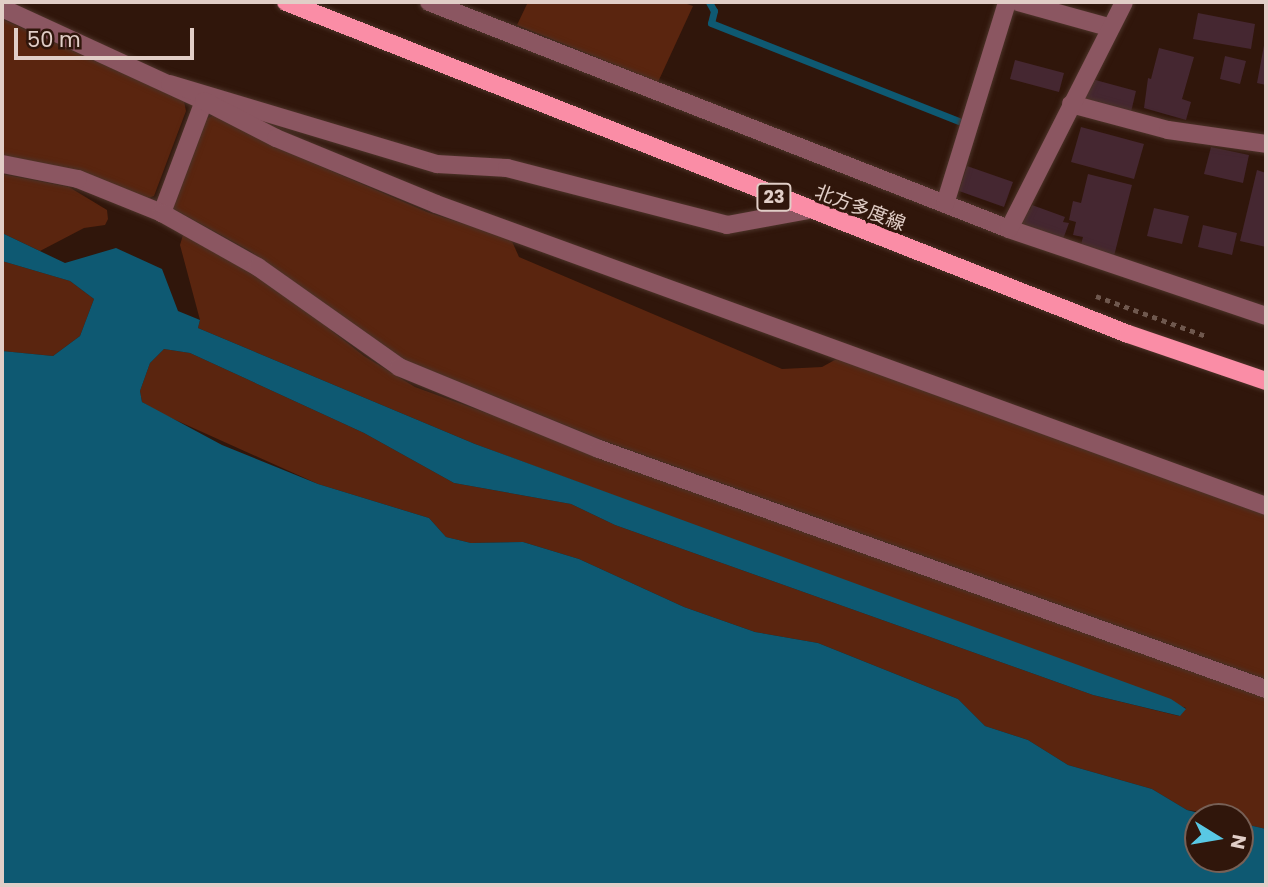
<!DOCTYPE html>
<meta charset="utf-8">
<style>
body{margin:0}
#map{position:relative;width:1268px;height:887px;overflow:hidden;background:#30160b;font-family:Poppins,"Noto Sans JP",sans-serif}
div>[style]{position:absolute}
.green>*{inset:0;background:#5a250f}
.water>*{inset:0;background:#0e5972}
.stream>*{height:7px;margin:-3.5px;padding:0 3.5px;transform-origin:3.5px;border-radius:3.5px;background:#0e5972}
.building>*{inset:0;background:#452731}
.path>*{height:4.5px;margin-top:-2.25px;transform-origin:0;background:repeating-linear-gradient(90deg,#6f584e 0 5px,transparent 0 10px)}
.roads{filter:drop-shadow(0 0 2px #4c3329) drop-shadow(0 0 2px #4c3329)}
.minor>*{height:18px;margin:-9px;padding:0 9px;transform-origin:9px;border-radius:9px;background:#8b5661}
.major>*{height:18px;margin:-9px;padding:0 9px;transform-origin:9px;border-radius:9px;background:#fa8da6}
span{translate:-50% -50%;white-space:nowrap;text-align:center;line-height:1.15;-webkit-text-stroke:6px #30160b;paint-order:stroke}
.shield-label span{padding:2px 5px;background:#30160b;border:2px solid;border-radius:5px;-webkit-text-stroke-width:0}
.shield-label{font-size:18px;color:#e1cec7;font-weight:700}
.street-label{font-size:19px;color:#e1cec7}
.frame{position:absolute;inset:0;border:4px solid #e1cec7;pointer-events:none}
.north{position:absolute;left:1184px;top:803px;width:70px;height:70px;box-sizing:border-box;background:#30160b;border:2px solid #776056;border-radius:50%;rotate:101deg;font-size:19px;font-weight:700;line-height:28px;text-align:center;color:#e1cec7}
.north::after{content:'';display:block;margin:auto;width:24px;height:32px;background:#59c8e4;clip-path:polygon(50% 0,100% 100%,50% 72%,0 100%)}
.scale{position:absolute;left:14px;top:28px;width:180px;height:32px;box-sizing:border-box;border:4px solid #e1cec7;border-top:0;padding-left:9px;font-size:21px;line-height:24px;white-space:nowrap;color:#e1cec7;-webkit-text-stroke:5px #30160b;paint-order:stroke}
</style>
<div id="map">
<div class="green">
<div style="clip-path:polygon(528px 2px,681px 2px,693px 6px,658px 82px,517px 25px)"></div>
<div style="clip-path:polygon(2px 19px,184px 101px,186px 111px,154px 196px,145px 199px,81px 172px,2px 155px)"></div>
<div style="clip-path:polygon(216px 114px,278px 148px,427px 212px,511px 239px,519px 257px,782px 369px,822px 367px,842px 356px,1266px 513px,1266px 679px,605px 441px,405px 360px,250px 251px,174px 209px,171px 201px,204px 120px)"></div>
<div style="clip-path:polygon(2px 174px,69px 187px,107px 210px,108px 219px,105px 225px,84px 228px,40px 251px,2px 233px)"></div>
<div style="clip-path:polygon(183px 235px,259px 274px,364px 356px,415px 387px,1266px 696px,1266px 829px,1240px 823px,1240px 817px,1187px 810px,1152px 789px,1068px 765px,1028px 740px,985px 726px,958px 699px,818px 643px,755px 632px,684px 607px,579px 559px,523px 542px,471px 543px,446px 537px,429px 518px,318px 484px,160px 413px,142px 402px,140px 391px,150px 363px,164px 349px,190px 353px,364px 433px,454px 483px,571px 504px,615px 525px,1093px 695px,1179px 716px,1186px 708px,475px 444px,198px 328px,200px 320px,180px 245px)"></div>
<div style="clip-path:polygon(2px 261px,70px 281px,94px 299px,80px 336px,53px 356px,2px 351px)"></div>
</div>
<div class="water">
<div style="clip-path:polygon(2px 233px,65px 263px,116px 248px,162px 269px,178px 311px,200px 320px,198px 328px,475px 444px,1171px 699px,1186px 709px,1180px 716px,1093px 695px,615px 525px,571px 504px,454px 483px,364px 433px,190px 353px,164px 349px,150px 363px,140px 391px,142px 402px,222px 445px,318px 484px,429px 518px,446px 537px,471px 543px,523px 542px,579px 559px,684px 607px,755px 632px,818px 643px,958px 699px,985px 726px,1028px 740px,1068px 765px,1152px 789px,1187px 810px,1215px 817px,1198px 817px,1198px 859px,1240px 859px,1240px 823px,1266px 829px,1266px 885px,2px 885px,2px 351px,53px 356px,80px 336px,94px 299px,70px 281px,2px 261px)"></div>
</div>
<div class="stream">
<div style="left:709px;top:2px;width:10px;rotate:61deg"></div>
<div style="left:714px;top:11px;width:12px;rotate:104deg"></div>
<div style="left:711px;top:23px;width:267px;rotate:21.6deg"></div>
</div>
<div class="building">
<div style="clip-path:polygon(1198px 13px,1255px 24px,1251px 49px,1193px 39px)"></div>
<div style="clip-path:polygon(1265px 40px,1266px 40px,1266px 85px,1257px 83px)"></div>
<div style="clip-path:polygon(1159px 48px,1194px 57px,1182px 99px,1191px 102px,1186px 120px,1144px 108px,1148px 78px,1151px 79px)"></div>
<div style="clip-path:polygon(1225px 56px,1246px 61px,1240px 84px,1220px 79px)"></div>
<div style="clip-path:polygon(1015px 60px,1064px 73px,1059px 92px,1010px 79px)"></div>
<div style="clip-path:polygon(1088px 78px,1136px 91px,1131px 112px,1083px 99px)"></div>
<div style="clip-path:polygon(1081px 127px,1144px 144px,1134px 179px,1071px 162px)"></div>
<div style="clip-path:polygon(1211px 147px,1249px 155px,1243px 183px,1204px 174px)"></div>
<div style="clip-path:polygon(967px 166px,1013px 182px,1004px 207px,959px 191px)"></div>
<div style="clip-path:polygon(1257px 170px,1266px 173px,1266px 247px,1240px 241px)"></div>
<div style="clip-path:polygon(1088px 174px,1132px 185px,1114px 256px,1080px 248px,1083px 237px,1073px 235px,1076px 222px,1069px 220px,1073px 201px,1081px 203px)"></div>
<div style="clip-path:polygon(1032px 205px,1065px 217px,1063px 222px,1069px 223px,1062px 242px,1018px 227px,1024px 208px,1030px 210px)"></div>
<div style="clip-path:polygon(1154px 208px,1189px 216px,1182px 244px,1147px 236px)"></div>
<div style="clip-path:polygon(1203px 225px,1237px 233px,1232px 255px,1198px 247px)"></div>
</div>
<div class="path">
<div style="left:1096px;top:296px;width:117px;rotate:20deg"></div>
</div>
<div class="roads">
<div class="minor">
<div style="left:429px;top:2px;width:623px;rotate:21.37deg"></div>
<div style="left:1009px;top:229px;width:271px;rotate:18.7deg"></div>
<div style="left:1018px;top:2px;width:93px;rotate:15.5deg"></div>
<div style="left:2px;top:8px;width:222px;rotate:24.7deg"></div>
<div style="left:204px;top:101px;width:120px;rotate:110.6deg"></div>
<div style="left:162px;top:213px;width:91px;rotate:-158deg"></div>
<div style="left:78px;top:179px;width:77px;rotate:-168.8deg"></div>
<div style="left:170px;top:84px;width:279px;rotate:16.7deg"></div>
<div style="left:437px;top:164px;width:70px;rotate:3.3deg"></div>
<div style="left:507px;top:168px;width:227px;rotate:14.5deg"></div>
<div style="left:727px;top:225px;width:82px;rotate:-10.5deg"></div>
<div style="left:204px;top:101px;width:81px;rotate:27.2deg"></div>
<div style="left:276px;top:138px;width:173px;rotate:22.4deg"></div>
<div style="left:436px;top:204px;width:883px;rotate:19.99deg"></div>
<div style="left:1071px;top:104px;width:100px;rotate:15deg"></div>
<div style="left:1168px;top:130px;width:99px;rotate:8.1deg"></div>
<div style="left:945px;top:204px;width:211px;rotate:-72.9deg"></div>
<div style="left:162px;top:213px;width:110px;rotate:29.4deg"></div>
<div style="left:258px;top:267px;width:173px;rotate:35.3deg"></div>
<div style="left:399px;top:367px;width:216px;rotate:22.3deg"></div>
<div style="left:599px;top:449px;width:709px;rotate:19.79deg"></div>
<div style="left:1009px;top:229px;width:254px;rotate:-63.1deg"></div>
</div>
<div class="major">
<div style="left:286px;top:2px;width:905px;rotate:21.52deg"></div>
<div style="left:1128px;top:334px;width:146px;rotate:18.8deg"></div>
</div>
</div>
<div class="shield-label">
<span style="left:774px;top:197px">23</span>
</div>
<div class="street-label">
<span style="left:860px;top:208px;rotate:21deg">北方多度線</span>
</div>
<div class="frame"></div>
<div class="north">N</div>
<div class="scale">50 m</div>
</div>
